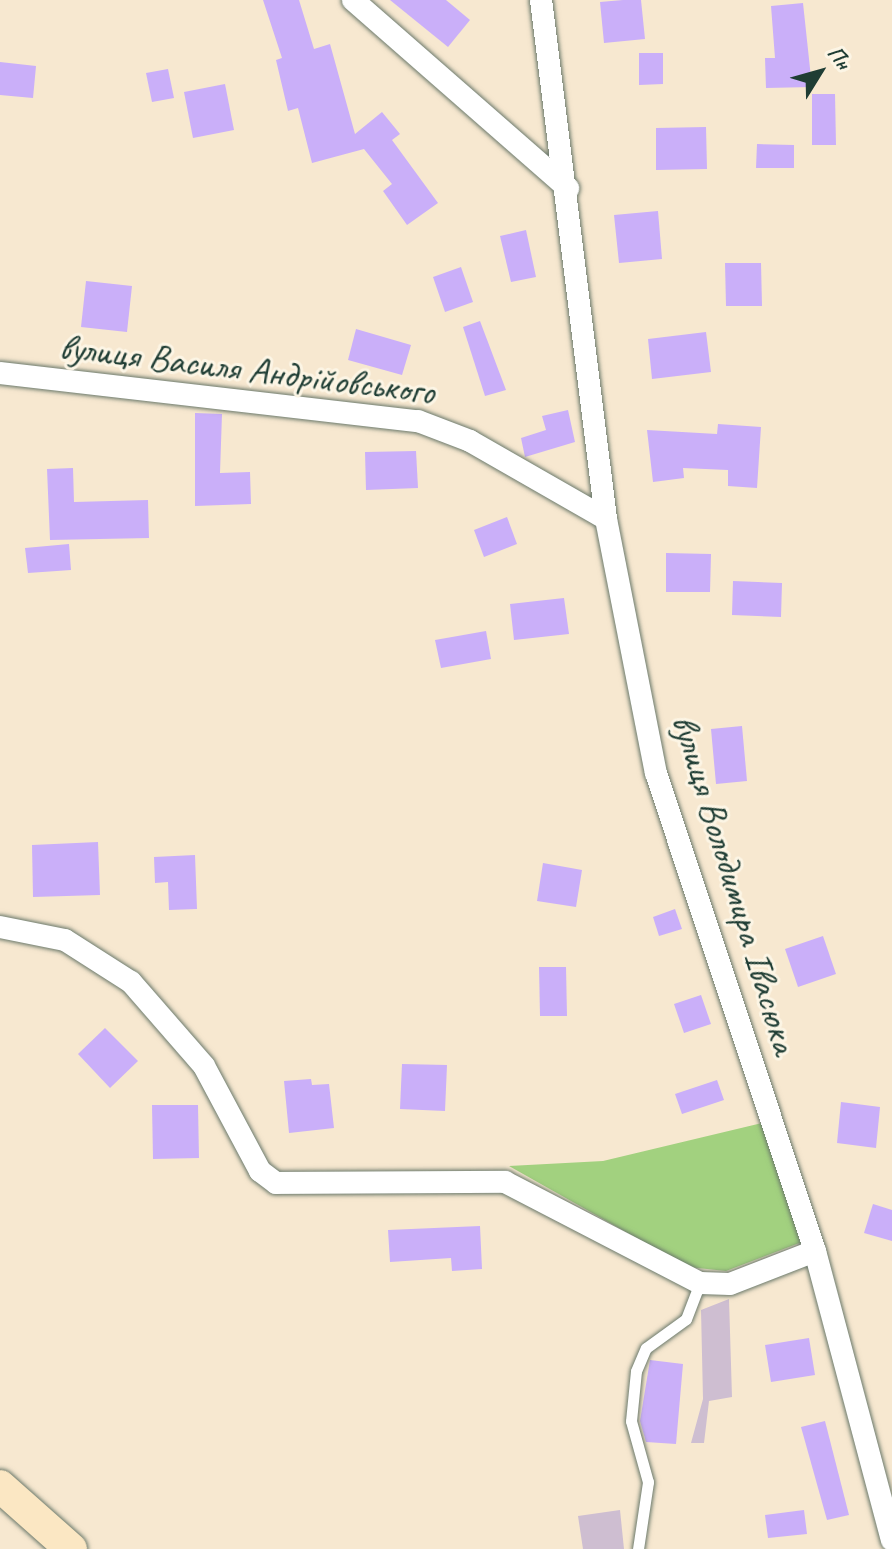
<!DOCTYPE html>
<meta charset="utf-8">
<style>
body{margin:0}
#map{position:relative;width:892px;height:1549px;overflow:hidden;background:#f7e8d0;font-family:Caveat,sans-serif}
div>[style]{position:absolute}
.industrial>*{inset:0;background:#cebed1}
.green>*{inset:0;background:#a2d17f}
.building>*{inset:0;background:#caaff9}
.roads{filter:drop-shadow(0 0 2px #6b796b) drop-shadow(0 0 2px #6b796b)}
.lane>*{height:11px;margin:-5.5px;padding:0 5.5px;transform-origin:5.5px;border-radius:5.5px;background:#fff}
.street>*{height:22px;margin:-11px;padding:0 11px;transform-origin:11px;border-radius:11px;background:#fff}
.secondary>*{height:32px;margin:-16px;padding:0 16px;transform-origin:16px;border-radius:16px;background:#fbe7c3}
span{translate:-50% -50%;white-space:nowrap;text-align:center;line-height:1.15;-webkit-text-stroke:6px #fcf5e5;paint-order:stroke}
.street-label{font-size:38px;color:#1f3d34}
.north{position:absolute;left:780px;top:32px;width:80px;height:80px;-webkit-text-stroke:6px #fcf5e5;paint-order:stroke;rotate:53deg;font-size:22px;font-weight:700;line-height:32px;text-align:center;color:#1f3d34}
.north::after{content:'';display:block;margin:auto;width:28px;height:36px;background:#1f3d34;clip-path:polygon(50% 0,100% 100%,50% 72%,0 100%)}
</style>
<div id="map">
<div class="industrial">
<div style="clip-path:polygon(729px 1299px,732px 1397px,709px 1401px,704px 1443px,691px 1443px,703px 1399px,701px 1310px)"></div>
<div style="clip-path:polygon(620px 1510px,624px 1549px,583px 1549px,578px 1516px)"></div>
</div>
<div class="green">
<div style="clip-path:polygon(762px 1123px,802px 1242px,726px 1271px,688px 1267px,509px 1166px,603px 1161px)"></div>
</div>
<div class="building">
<div style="clip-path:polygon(263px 0,299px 0,314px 49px,330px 44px,355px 134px,382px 112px,400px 134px,392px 140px,438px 203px,407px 225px,383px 191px,392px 184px,364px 149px,312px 163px,298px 108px,288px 111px,276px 60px,282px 58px)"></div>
<div style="clip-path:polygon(390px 0,446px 0,470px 20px,448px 47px)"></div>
<div style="clip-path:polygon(623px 0,641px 0,645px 39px,604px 43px,600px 2px)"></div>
<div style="clip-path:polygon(803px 3px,812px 87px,766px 88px,765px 58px,775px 58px,771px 6px)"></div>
<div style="clip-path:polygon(639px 53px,663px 53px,663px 84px,639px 85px)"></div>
<div style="clip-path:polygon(0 62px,36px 66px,33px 98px,0 95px)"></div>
<div style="clip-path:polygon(168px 69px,174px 98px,152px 102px,146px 73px)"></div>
<div style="clip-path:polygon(225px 84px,234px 130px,193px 138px,184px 92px)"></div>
<div style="clip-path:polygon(812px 94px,835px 94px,836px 145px,812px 145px)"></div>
<div style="clip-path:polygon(706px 127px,707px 169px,656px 170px,656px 128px)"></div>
<div style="clip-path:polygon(757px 144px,794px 145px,794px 168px,756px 168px)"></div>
<div style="clip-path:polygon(658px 211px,662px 259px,619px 263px,614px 215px)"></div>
<div style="clip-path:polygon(526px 230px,536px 277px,511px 282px,500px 236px)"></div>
<div style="clip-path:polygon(725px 263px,761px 263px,762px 306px,726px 306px)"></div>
<div style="clip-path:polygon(461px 267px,473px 302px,445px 312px,433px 277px)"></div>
<div style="clip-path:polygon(86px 281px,132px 286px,127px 332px,81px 327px)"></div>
<div style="clip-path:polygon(480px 321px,506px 390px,485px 396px,463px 327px)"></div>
<div style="clip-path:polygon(356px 329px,411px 345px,402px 375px,348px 360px)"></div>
<div style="clip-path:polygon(706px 332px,711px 372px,652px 379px,648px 339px)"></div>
<div style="clip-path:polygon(568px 410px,575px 442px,525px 457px,521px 438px,546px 430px,542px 416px)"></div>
<div style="clip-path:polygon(195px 413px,222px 414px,220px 473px,250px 472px,251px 504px,195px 506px)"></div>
<div style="clip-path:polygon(718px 424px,761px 427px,757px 488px,728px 486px,728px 470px,683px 468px,684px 478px,653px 482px,647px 430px,717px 434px)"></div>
<div style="clip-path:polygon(416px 451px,418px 488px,366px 490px,365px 452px)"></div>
<div style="clip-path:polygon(73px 468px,74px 502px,148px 500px,149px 538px,50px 540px,47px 469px)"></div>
<div style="clip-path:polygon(507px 517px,517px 544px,484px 557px,474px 530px)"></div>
<div style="clip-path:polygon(69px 544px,71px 570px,28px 573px,25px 548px)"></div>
<div style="clip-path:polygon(666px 553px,711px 554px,710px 592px,666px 592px)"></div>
<div style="clip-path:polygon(733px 581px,782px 583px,781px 617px,732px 615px)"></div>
<div style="clip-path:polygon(564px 598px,569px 634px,514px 640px,510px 604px)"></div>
<div style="clip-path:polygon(486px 631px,491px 659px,441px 668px,435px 640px)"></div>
<div style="clip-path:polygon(742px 726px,747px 781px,716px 784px,711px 729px)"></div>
<div style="clip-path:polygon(98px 842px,100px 895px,33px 897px,32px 845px)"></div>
<div style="clip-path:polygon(195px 855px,197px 909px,169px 910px,168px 882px,155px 883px,154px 857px)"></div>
<div style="clip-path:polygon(543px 863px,582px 870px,576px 907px,537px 901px)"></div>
<div style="clip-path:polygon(675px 909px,682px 929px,659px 936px,653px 917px)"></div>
<div style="clip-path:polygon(823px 936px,836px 974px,798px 987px,785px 949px)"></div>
<div style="clip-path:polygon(539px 967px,566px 967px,567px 1016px,540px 1016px)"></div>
<div style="clip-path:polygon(701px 995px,711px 1024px,684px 1033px,674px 1004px)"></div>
<div style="clip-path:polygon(105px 1028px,138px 1061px,110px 1088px,78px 1054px)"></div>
<div style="clip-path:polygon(402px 1064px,447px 1065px,445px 1111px,400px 1109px)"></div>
<div style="clip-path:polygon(311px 1079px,312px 1085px,329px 1084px,334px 1128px,289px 1133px,284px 1081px)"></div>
<div style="clip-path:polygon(717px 1080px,724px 1100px,682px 1114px,675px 1094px)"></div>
<div style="clip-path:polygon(841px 1102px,880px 1107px,876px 1148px,837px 1143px)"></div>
<div style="clip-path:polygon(152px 1105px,198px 1105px,199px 1158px,153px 1159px)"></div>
<div style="clip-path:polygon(873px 1204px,892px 1210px,892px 1241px,864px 1233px)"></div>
<div style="clip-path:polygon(480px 1226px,482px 1269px,452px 1271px,451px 1258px,390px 1262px,388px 1230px)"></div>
<div style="clip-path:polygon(809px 1338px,815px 1375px,771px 1382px,765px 1345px)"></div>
<div style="clip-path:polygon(650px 1360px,683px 1364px,676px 1444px,646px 1442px,640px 1421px)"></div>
<div style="clip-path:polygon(825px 1421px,849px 1515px,827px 1520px,801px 1427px)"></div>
<div style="clip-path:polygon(804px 1510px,807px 1534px,768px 1538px,765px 1515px)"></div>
</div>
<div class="roads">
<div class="lane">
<div style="left:638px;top:1549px;width:68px;rotate:-81.5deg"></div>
<div style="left:648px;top:1482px;width:63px;rotate:-105.6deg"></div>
<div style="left:631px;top:1421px;width:50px;rotate:-84.3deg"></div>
<div style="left:636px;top:1371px;width:25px;rotate:-67deg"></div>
<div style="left:646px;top:1348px;width:49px;rotate:-35.9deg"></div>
<div style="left:686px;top:1319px;width:39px;rotate:-69deg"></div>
</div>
<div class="street">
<div style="left:353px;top:0;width:286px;rotate:41.2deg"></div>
<div style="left:541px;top:0;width:523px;rotate:82.86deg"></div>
<div style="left:606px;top:519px;width:259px;rotate:78.9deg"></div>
<div style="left:656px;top:773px;width:504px;rotate:71.6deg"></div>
<div style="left:815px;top:1251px;width:299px;rotate:75.1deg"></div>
<div style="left:0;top:373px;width:421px;rotate:6.6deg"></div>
<div style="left:418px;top:421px;width:56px;rotate:21deg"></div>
<div style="left:470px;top:441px;width:157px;rotate:29.8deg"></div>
<div style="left:0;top:927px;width:66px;rotate:11.3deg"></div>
<div style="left:65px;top:940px;width:78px;rotate:32.5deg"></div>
<div style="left:131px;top:982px;width:111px;rotate:49deg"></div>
<div style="left:204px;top:1066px;width:119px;rotate:61.9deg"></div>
<div style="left:260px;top:1171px;width:20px;rotate:37deg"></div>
<div style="left:276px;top:1183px;width:229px;rotate:-0.3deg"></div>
<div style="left:505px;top:1182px;width:220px;rotate:27.4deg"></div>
<div style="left:700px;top:1283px;width:30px;rotate:2deg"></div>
<div style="left:730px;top:1284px;width:91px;rotate:-21.2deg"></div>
</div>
<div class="secondary">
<div style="left:0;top:1486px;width:95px;rotate:41.6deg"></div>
</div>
</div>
<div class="street-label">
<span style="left:247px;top:369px;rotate:7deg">вулиця Василя Андрійовського</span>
<span style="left:735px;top:884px;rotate:73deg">вулиця Володимира Івасюка</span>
</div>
<div class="north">Пн</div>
</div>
